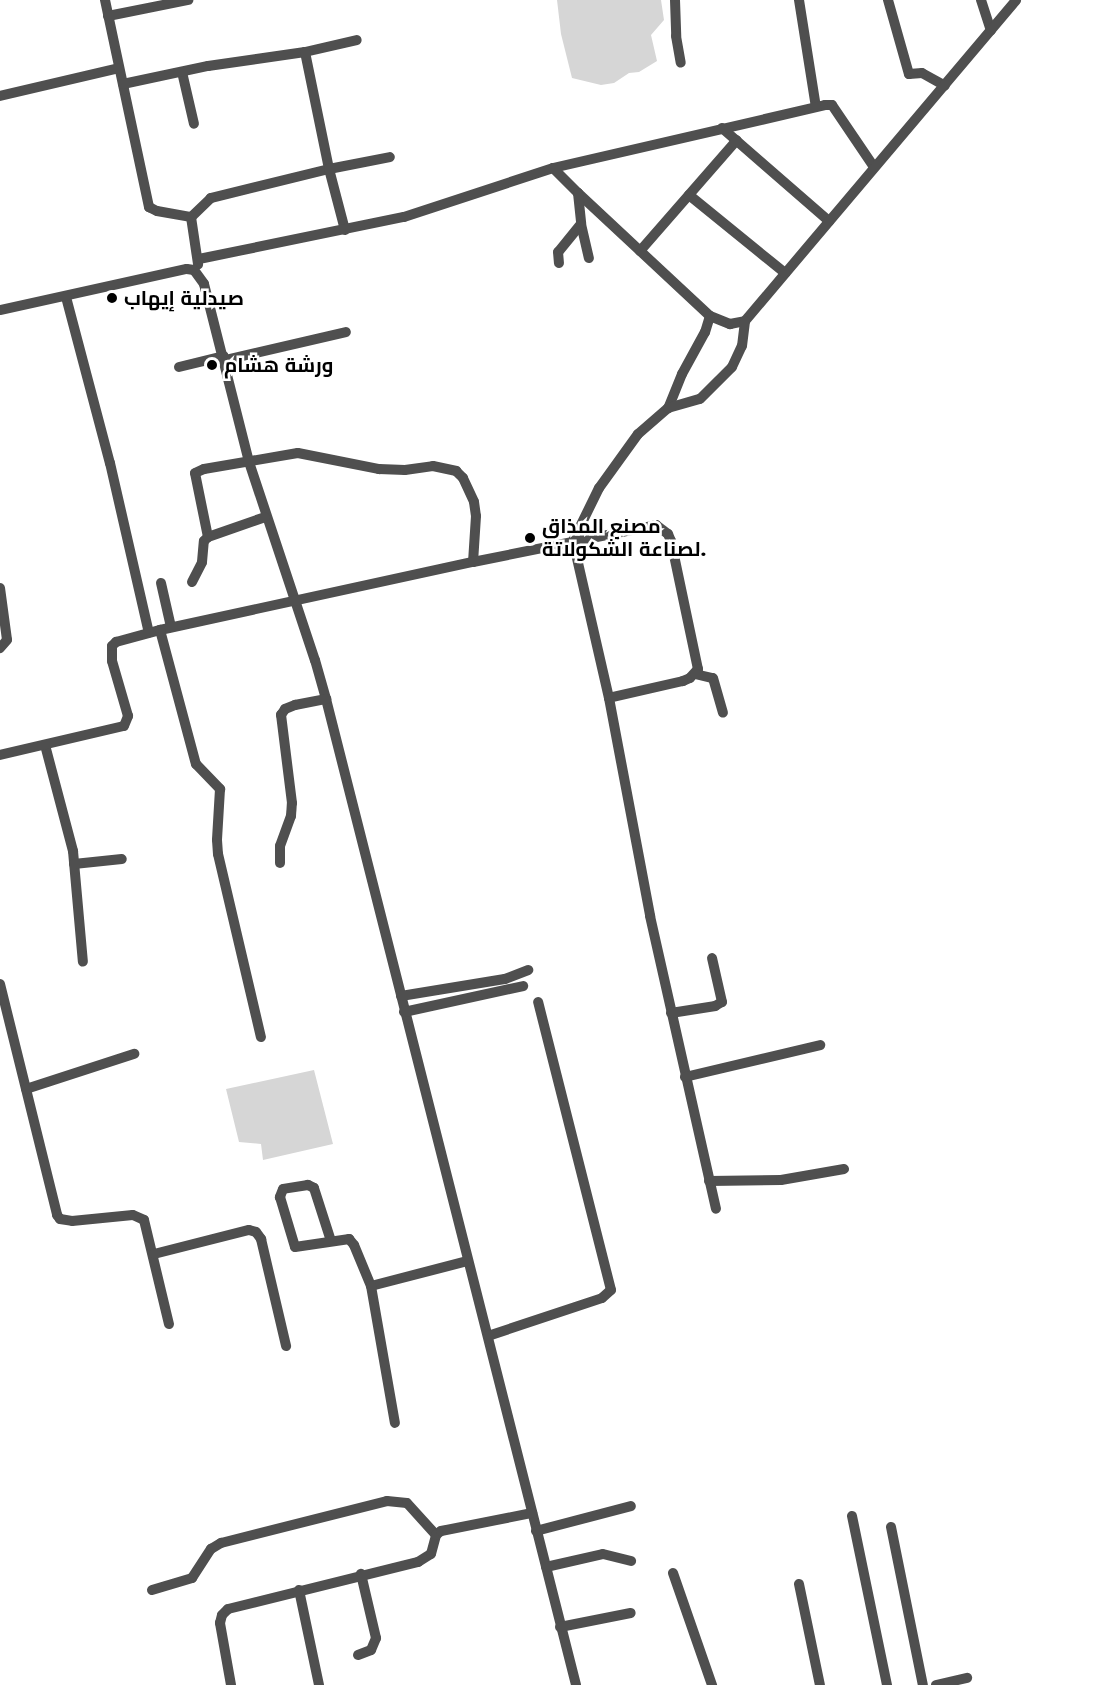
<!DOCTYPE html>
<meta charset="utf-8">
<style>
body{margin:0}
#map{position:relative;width:1115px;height:1685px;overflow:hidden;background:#fff;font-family:"Work Sans",Cairo,sans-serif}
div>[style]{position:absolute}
.green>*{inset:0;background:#d6d6d6}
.street>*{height:10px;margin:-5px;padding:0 5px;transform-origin:5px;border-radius:5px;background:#4f4f4f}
.dots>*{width:16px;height:16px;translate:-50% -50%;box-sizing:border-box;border:3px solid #fff;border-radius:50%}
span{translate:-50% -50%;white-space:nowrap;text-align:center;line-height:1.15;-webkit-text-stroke:5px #fff;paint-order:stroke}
.poi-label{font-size:20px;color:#000;font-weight:700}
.left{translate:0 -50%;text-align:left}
</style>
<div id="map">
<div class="green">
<div style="clip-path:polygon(557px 0,661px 0,664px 20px,651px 35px,657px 61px,639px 72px,629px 73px,614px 83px,601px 85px,572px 78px,561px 34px)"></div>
<div style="clip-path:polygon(314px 1070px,333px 1144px,263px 1160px,261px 1144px,239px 1142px,226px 1089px)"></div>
</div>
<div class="street">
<div style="left:105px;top:0;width:212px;rotate:78deg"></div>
<div style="left:149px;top:207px;width:9px;rotate:27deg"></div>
<div style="left:157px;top:211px;width:35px;rotate:10deg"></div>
<div style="left:191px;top:217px;width:48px;rotate:81.5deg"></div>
<div style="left:675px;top:0;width:36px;rotate:88deg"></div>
<div style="left:676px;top:36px;width:27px;rotate:80deg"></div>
<div style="left:799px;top:0;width:108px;rotate:81deg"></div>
<div style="left:888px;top:0;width:77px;rotate:74.2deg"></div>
<div style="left:909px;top:74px;width:13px;rotate:-4deg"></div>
<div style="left:922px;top:73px;width:26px;rotate:29deg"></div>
<div style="left:981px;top:0;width:32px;rotate:72deg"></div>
<div style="left:108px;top:16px;width:82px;rotate:-11.3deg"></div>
<div style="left:305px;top:52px;width:53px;rotate:-13deg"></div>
<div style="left:182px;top:72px;width:53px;rotate:77deg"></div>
<div style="left:123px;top:84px;width:87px;rotate:-12deg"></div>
<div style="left:208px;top:66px;width:98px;rotate:-8.2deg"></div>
<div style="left:305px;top:52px;width:119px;rotate:78.4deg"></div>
<div style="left:329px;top:169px;width:122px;rotate:166.2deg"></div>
<div style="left:211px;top:198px;width:28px;rotate:136deg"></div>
<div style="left:0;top:96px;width:122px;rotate:-13.2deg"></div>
<div style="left:722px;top:128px;width:142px;rotate:41deg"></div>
<div style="left:553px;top:168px;width:279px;rotate:-13deg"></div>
<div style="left:825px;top:105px;width:7px"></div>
<div style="left:832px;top:105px;width:75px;rotate:55.9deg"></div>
<div style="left:578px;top:193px;width:180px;rotate:43deg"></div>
<div style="left:710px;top:316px;width:22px;rotate:22deg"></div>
<div style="left:730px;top:324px;width:15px;rotate:-11deg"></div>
<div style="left:745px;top:321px;width:420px;rotate:-49.8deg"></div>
<div style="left:689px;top:195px;width:124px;rotate:39.1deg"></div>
<div style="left:581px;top:224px;width:35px;rotate:77deg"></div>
<div style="left:345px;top:230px;width:63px;rotate:-104.7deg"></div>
<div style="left:329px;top:169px;width:62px;rotate:-11.1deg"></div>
<div style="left:640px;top:251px;width:147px;rotate:-48.9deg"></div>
<div style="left:199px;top:259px;width:209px;rotate:-11.6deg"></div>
<div style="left:404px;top:217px;width:157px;rotate:-18.2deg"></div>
<div style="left:553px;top:168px;width:35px;rotate:45deg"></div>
<div style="left:578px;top:193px;width:31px;rotate:84deg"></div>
<div style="left:581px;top:224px;width:36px;rotate:129deg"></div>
<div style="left:558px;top:252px;width:11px;rotate:85deg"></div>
<div style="left:66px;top:297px;width:172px;rotate:75.2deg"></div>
<div style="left:110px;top:463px;width:174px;rotate:77.1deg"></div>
<div style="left:0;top:310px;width:191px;rotate:-12.4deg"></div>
<div style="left:187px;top:269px;width:7px;rotate:8deg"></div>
<div style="left:194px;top:270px;width:17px;rotate:54deg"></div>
<div style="left:204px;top:284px;width:184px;rotate:75.8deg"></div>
<div style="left:249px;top:462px;width:209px;rotate:71.6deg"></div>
<div style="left:315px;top:660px;width:41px;rotate:74.2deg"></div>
<div style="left:326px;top:699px;width:1017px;rotate:75.77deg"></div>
<div style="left:710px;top:316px;width:17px;rotate:107deg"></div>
<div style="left:705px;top:332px;width:48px;rotate:118.7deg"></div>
<div style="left:682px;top:374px;width:37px;rotate:112deg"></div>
<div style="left:668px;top:408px;width:40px;rotate:139deg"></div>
<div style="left:638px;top:434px;width:67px;rotate:125.8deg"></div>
<div style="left:599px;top:488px;width:59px;rotate:116.1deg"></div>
<div style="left:573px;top:541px;width:161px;rotate:77.1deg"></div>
<div style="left:609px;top:698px;width:222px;rotate:79.3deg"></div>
<div style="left:650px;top:916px;width:300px;rotate:77.3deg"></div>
<div style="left:225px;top:360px;width:124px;rotate:-13deg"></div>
<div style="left:179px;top:367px;width:46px;rotate:-13.7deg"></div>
<div style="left:668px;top:408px;width:33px;rotate:-16deg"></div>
<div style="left:700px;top:399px;width:45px;rotate:-45deg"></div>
<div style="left:732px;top:367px;width:23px;rotate:-65deg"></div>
<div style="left:742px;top:346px;width:25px;rotate:-83deg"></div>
<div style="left:208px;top:537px;width:65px;rotate:-101.5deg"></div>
<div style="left:195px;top:473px;width:10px;rotate:-24deg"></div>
<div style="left:204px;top:469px;width:95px;rotate:-9.7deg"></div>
<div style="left:298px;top:453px;width:83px;rotate:11.2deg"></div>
<div style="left:379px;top:469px;width:26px;rotate:2deg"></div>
<div style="left:405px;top:470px;width:28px;rotate:-8deg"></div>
<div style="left:433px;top:466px;width:24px;rotate:12deg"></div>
<div style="left:456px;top:471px;width:10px;rotate:45deg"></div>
<div style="left:463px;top:478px;width:26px;rotate:65deg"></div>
<div style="left:474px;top:502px;width:14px;rotate:82deg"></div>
<div style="left:476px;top:516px;width:46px;rotate:93.7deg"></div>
<div style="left:192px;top:582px;width:22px;rotate:-63deg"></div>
<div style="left:202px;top:562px;width:21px;rotate:-85deg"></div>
<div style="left:204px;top:541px;width:6px;rotate:-45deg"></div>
<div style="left:208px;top:537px;width:60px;rotate:-19.3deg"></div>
<div style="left:161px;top:583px;width:45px;rotate:77.2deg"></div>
<div style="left:0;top:588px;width:52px;rotate:82.3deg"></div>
<div style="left:7px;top:640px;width:11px;rotate:131deg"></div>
<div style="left:160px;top:630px;width:320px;rotate:-12.3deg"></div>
<div style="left:473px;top:562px;width:187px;rotate:-11.4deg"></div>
<div style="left:656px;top:525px;width:15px;rotate:37deg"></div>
<div style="left:668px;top:534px;width:8px;rotate:67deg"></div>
<div style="left:671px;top:541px;width:131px;rotate:78.1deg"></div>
<div style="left:698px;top:669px;width:12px;rotate:132deg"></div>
<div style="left:690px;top:678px;width:8px;rotate:157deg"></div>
<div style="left:683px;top:681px;width:76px;rotate:167.1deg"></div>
<div style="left:695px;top:674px;width:18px;rotate:13deg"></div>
<div style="left:713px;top:678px;width:36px;rotate:74deg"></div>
<div style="left:45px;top:745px;width:110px;rotate:75.2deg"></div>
<div style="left:73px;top:851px;width:111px;rotate:84.9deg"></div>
<div style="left:0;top:755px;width:127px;rotate:-13.2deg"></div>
<div style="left:124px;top:726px;width:11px;rotate:-68deg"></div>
<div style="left:128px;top:716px;width:57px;rotate:-106.2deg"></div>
<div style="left:112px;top:661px;width:15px;rotate:-90deg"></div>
<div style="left:112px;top:646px;width:6px;rotate:-45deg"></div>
<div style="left:116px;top:642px;width:46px;rotate:-15.3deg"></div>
<div style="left:160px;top:630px;width:139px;rotate:75deg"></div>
<div style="left:196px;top:764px;width:35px;rotate:46deg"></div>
<div style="left:220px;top:789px;width:51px;rotate:93.4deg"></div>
<div style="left:217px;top:840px;width:14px;rotate:86deg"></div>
<div style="left:218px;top:854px;width:188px;rotate:76.8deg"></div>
<div style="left:280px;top:863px;width:17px;rotate:-90deg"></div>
<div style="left:280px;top:846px;width:32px;rotate:-70deg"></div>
<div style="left:291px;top:816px;width:13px;rotate:-86deg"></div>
<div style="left:292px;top:803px;width:89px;rotate:-97.1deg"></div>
<div style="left:281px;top:715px;width:7px;rotate:-56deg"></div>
<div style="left:285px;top:709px;width:11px;rotate:-22deg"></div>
<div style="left:295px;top:705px;width:32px;rotate:-11deg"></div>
<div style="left:74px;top:864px;width:48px;rotate:-5.9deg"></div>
<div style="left:0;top:984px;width:238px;rotate:76.1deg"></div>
<div style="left:57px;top:1215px;width:5px;rotate:53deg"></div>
<div style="left:60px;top:1219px;width:12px;rotate:9deg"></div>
<div style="left:72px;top:1221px;width:61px;rotate:-5.6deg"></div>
<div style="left:133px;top:1215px;width:12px;rotate:24deg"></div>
<div style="left:144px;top:1220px;width:107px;rotate:76.5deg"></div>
<div style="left:401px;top:996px;width:105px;rotate:-9.3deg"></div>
<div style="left:505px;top:979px;width:25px;rotate:-21deg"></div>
<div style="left:404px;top:1012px;width:122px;rotate:-12.3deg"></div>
<div style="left:671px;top:1013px;width:45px;rotate:-9deg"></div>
<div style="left:715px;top:1006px;width:8px;rotate:-30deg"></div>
<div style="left:722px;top:1002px;width:45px;rotate:-102.8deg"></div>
<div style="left:685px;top:1077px;width:139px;rotate:-13.3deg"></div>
<div style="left:26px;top:1089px;width:114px;rotate:-18deg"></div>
<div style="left:709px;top:1181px;width:72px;rotate:-0.8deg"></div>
<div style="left:781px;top:1180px;width:64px;rotate:-9.9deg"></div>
<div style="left:331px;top:1241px;width:56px;rotate:-107.8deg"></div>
<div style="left:314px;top:1188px;width:7px;rotate:-153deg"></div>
<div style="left:308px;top:1185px;width:25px;rotate:171deg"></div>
<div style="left:283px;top:1189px;width:9px;rotate:111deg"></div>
<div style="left:280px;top:1197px;width:52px;rotate:73.3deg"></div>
<div style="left:295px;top:1247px;width:55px;rotate:-8.4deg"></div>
<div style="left:349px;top:1239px;width:8px;rotate:50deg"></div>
<div style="left:354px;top:1245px;width:44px;rotate:67.5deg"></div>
<div style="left:371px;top:1286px;width:100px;rotate:-14.5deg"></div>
<div style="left:154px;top:1254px;width:98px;rotate:-14.2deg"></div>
<div style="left:249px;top:1230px;width:7px;rotate:16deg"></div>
<div style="left:256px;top:1232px;width:9px;rotate:54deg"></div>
<div style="left:261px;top:1239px;width:110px;rotate:76.8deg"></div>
<div style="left:371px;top:1286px;width:139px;rotate:80.1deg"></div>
<div style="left:488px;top:1336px;width:120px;rotate:-18.4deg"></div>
<div style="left:602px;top:1298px;width:12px;rotate:-42deg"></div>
<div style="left:611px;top:1290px;width:297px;rotate:-104.2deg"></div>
<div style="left:852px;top:1516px;width:173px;rotate:78.3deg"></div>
<div style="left:891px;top:1527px;width:161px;rotate:78.6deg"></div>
<div style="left:536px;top:1531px;width:98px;rotate:-14.7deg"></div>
<div style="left:546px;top:1567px;width:58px;rotate:-12.8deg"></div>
<div style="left:603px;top:1554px;width:29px;rotate:14deg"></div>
<div style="left:673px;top:1573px;width:119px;rotate:70.8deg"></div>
<div style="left:799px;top:1584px;width:103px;rotate:78.3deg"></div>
<div style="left:152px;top:1590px;width:42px;rotate:-16.7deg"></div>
<div style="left:192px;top:1578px;width:35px;rotate:-57deg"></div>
<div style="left:211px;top:1549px;width:12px;rotate:-31deg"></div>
<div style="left:221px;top:1543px;width:171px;rotate:-14.2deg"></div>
<div style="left:387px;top:1501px;width:20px;rotate:6deg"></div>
<div style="left:407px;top:1503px;width:43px;rotate:47.8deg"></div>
<div style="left:299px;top:1590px;width:97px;rotate:78.1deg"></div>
<div style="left:560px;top:1627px;width:72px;rotate:-11.2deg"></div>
<div style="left:358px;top:1655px;width:14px;rotate:-21deg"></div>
<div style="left:371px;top:1650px;width:13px;rotate:-67deg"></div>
<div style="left:376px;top:1638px;width:66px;rotate:-103.2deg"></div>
<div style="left:231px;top:1685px;width:63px;rotate:-100.1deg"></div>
<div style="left:220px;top:1623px;width:8px;rotate:-76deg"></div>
<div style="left:222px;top:1615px;width:8px;rotate:-45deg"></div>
<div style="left:228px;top:1609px;width:196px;rotate:-13.9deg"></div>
<div style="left:418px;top:1562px;width:15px;rotate:-32deg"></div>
<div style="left:431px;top:1554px;width:20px;rotate:-75deg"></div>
<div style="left:436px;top:1535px;width:6px;rotate:-39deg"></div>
<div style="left:441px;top:1531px;width:93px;rotate:-11.2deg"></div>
<div style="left:936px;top:1685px;width:32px;rotate:-13deg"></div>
</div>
<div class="dots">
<div style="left:112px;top:298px;background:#000"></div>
<div style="left:212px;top:365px;background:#000"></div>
<div style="left:530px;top:538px;background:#000"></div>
</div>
<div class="poi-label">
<span class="left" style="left:124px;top:298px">صيدلية إيهاب</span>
<span class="left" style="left:224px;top:365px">ورشة هشام</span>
<span class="left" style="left:542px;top:538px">مصنع المذاق<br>لصناعة الشكولاتة.</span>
</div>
</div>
